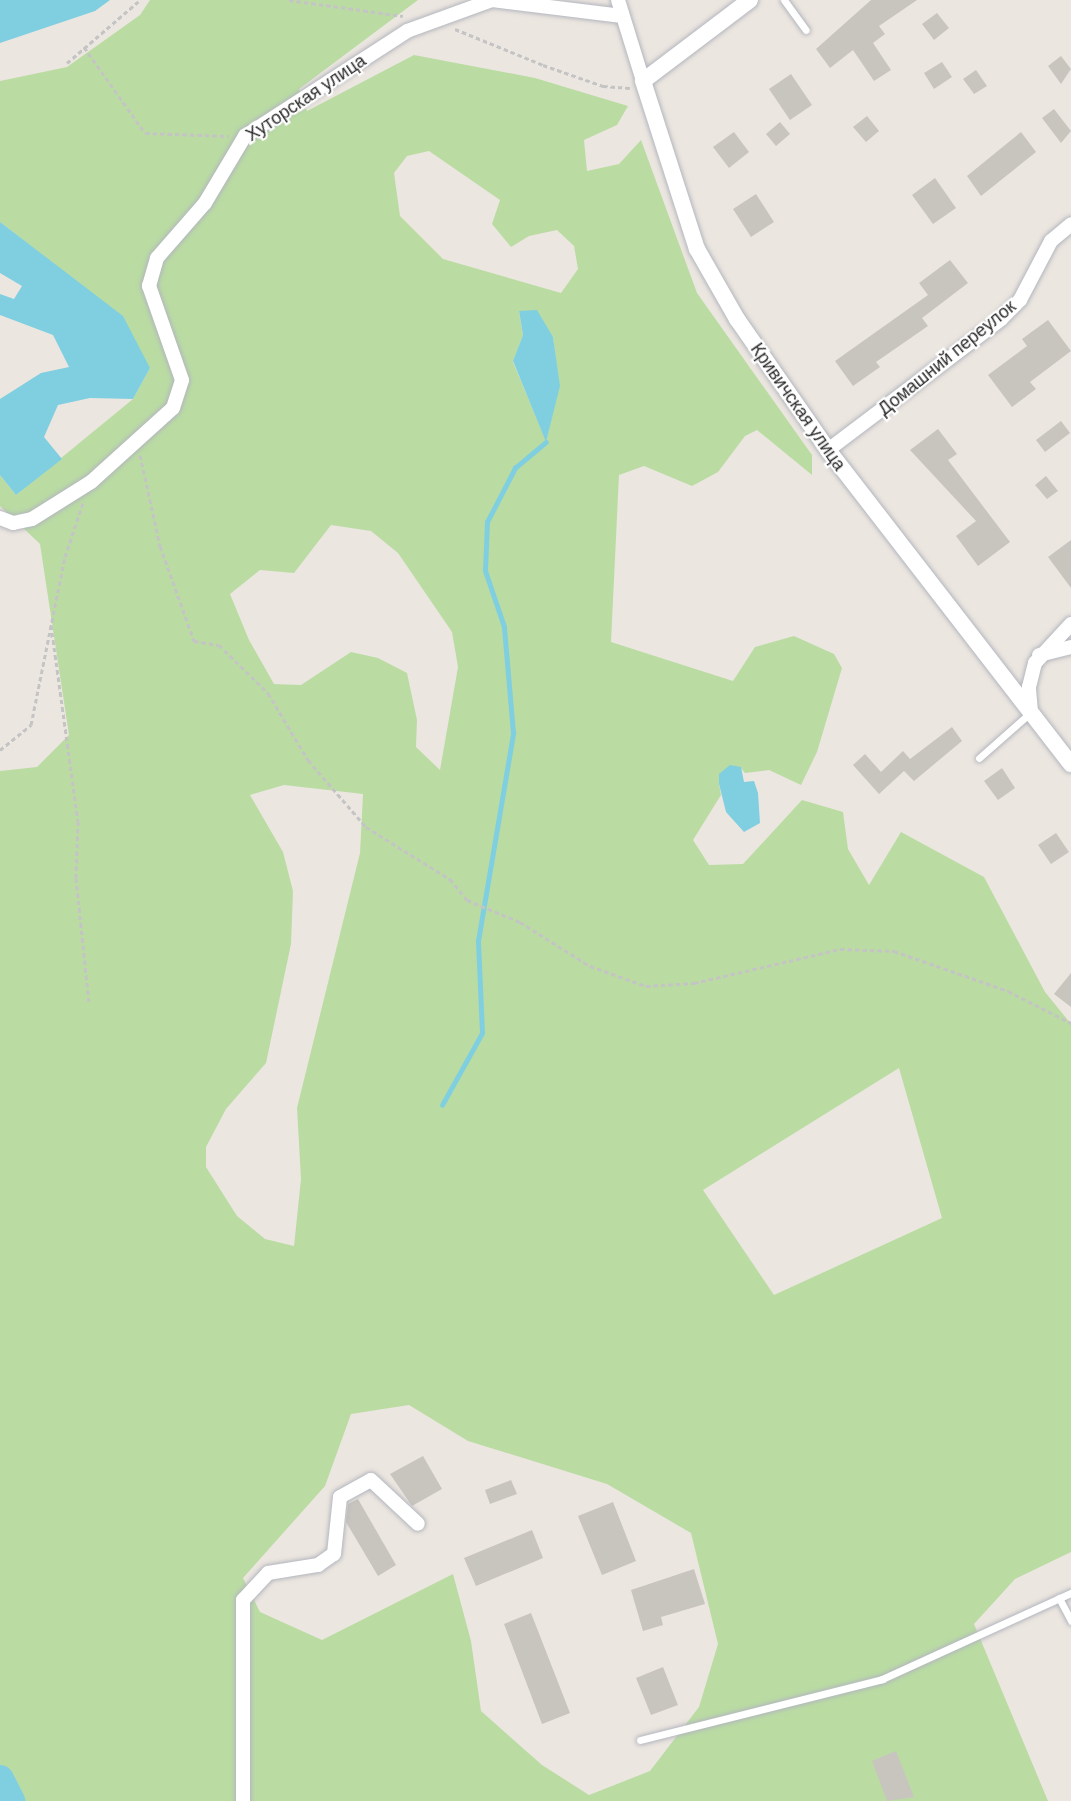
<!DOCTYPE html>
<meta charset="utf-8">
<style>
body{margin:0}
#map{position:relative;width:1071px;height:1801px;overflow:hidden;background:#ece6e0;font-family:"DM Sans",sans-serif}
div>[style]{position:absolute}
.green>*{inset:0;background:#badca3}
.water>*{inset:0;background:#7fcfe1}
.stream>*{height:4.5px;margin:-2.25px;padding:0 2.25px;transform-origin:2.25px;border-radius:2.25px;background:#7fcfe1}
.river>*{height:28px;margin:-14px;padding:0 14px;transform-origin:14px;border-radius:14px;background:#7fcfe1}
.building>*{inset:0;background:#c8c4be}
.path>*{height:3px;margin-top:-1.5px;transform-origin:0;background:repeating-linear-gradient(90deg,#c4c4c4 0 4.5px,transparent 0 7.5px)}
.roads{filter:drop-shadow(0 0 2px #b3b6be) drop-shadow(0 0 2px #b3b6be)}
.service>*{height:7px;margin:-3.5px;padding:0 3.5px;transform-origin:3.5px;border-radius:3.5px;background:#fff}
.minor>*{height:14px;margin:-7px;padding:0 7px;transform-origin:7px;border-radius:7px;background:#fff}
.tertiary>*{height:16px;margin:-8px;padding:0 8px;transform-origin:8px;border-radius:8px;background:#fff}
span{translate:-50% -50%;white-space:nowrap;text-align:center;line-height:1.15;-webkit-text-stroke:4.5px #fff;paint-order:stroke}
.street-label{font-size:18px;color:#2c2c2c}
</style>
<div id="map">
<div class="green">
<div style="clip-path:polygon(evenodd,150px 0,418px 0,299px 89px,307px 111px,414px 55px,535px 78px,628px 106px,617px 125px,584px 140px,587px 171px,619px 164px,641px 140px,697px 293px,812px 455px,812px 475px,757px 430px,745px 436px,718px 472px,692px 486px,644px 466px,619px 475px,611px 642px,733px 681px,755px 647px,794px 636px,834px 654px,842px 668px,817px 752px,801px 785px,769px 770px,745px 773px,740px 767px,719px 784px,721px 795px,693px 840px,709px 865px,743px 864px,802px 800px,843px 812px,848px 849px,869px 885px,901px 832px,984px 877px,1045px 992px,1071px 1024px,1071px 1552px,1015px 1579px,974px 1624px,1048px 1801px,0 1801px,0 771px,37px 767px,69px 735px,40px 544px,0 506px,0 475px,16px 495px,133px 399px,150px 368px,41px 254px,0 222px,0 81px,67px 67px,140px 15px,150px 0,429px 151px,500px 200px,492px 224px,511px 247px,529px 236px,557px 230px,574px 246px,578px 269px,561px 293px,443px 259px,400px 216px,394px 173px,407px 156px,429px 151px,150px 0,519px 311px,553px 337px,559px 386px,546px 441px,513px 362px,523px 335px,519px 311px,150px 0,331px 525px,371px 531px,398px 553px,452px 632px,458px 667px,440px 770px,416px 747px,417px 720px,407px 673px,378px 658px,351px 652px,301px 685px,274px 684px,249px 640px,230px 594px,260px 570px,294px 573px,331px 525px,150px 0,284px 785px,363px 794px,360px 853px,297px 1108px,301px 1179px,294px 1246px,265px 1239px,237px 1216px,206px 1167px,206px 1147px,226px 1109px,266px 1063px,291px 944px,293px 891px,283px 852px,250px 795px,284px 785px,150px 0,899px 1068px,942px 1218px,774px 1295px,703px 1190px,899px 1068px,150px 0,409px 1405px,468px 1441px,607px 1484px,691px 1533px,718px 1644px,699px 1707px,650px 1771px,589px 1795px,542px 1765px,481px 1711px,471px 1641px,453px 1574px,322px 1640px,260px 1612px,243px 1578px,325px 1486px,351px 1414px,409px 1405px)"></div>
</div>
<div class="water">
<div style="clip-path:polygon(0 0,110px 0,95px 11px,0 43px)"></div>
<div style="clip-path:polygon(0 222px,123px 316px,150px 368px,133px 399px,90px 398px,58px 405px,44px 437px,62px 459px,16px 495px,0 475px,0 399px,41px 373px,69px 367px,53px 335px,0 315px,0 294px,14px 299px,22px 286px,0 273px)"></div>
<div style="clip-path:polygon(537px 310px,553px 337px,560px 386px,546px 442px,513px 361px,523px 335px,519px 311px)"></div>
<div style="clip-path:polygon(730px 765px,741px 767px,744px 782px,754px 781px,758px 793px,760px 823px,744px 832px,726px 812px,719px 784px,719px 774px)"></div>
</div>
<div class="stream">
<div style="left:442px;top:1105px;width:82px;rotate:-60.9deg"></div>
<div style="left:482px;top:1033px;width:92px;rotate:-92.5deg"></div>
<div style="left:478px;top:941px;width:211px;rotate:-80.4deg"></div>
<div style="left:513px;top:733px;width:106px;rotate:-94.9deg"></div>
<div style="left:504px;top:627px;width:59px;rotate:-108.7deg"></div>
<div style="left:485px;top:571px;width:49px;rotate:-87.7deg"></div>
<div style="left:487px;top:522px;width:61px;rotate:-62.6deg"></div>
<div style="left:515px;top:468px;width:40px;rotate:-40deg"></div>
</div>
<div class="river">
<div style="left:0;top:1779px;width:25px;rotate:63deg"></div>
</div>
<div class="building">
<div style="clip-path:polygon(871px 0,917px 0,879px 26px,885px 34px,873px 43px,891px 70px,874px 81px,853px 50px,830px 68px,816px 49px)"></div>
<div style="clip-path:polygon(937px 13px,949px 28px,934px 40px,922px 24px)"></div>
<div style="clip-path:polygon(1061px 56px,1071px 69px,1061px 84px,1048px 66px)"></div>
<div style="clip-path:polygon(942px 62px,952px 77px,934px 89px,924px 73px)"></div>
<div style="clip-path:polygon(976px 70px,987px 86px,974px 94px,963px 79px)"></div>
<div style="clip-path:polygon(791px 74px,812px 105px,790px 120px,769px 89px)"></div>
<div style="clip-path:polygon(1054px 109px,1071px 131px,1061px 143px,1042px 118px)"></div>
<div style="clip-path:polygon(867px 116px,879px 131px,866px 142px,853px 127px)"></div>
<div style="clip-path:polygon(780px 122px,790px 134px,776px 146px,766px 134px)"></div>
<div style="clip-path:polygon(734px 132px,749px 152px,729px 168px,713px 147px)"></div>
<div style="clip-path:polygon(1021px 132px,1036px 152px,981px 196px,967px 176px)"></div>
<div style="clip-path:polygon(935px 178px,956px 208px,933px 224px,912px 195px)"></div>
<div style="clip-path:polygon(756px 194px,774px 222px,751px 237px,733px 209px)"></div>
<div style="clip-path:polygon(950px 260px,968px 283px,922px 318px,928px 326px,876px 362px,880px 367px,853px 386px,835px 361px,928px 295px,919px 283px)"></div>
<div style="clip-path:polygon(1048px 320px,1071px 351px,1030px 382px,1036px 389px,1012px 407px,988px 375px,1027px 346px,1022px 339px)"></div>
<div style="clip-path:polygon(1061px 421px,1070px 433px,1045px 452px,1036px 440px)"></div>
<div style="clip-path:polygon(938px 429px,957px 454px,948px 460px,1010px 542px,978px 566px,956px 536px,976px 521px,910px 450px)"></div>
<div style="clip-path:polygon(1046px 476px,1058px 491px,1047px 499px,1035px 485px)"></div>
<div style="clip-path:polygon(1071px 540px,1071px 588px,1048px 557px)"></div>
<div style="clip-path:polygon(952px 727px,962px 741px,914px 781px,904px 771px,879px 794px,853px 765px,865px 754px,881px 772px,903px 751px,910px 759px)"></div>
<div style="clip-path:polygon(1002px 768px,1015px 788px,998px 800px,984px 781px)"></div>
<div style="clip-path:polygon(1056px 833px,1069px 852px,1051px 864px,1038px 845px)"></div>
<div style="clip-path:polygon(1071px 973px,1071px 1007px,1054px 994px)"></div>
<div style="clip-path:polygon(423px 1456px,442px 1489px,412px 1506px,390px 1474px)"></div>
<div style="clip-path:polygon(511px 1480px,517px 1494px,490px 1504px,485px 1490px)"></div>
<div style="clip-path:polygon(358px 1499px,396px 1565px,378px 1576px,346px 1522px,348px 1504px)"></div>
<div style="clip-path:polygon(613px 1502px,636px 1561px,602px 1575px,578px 1516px)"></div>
<div style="clip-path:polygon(532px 1530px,543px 1558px,476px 1586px,464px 1558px)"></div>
<div style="clip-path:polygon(694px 1569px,705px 1604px,661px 1617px,663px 1625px,643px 1631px,631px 1590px)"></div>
<div style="clip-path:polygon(531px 1613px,570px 1713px,542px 1724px,504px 1624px)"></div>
<div style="clip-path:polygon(663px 1667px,678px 1705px,651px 1715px,636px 1678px)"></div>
<div style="clip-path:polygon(896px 1751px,914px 1797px,887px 1801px,872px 1761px)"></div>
</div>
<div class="path">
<div style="left:289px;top:0;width:115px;rotate:8deg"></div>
<div style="left:455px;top:29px;width:95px;rotate:22.2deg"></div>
<div style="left:543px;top:65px;width:64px;rotate:19.3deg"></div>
<div style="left:603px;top:86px;width:27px;rotate:4deg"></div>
<div style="left:84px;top:47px;width:105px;rotate:54.7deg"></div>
<div style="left:145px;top:133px;width:84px;rotate:2deg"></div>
<div style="left:67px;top:63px;width:96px;rotate:-40.8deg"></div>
<div style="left:140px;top:455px;width:93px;rotate:77.6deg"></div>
<div style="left:160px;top:546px;width:101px;rotate:70.3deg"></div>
<div style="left:194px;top:641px;width:25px;rotate:9deg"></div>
<div style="left:219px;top:645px;width:69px;rotate:44.4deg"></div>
<div style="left:268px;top:693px;width:78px;rotate:59.2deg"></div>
<div style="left:308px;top:760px;width:89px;rotate:49.1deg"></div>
<div style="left:366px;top:827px;width:99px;rotate:31.8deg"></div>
<div style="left:450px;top:879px;width:27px;rotate:51deg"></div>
<div style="left:467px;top:900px;width:57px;rotate:22.5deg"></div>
<div style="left:520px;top:922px;width:83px;rotate:32.2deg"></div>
<div style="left:590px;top:966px;width:59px;rotate:19.7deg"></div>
<div style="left:646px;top:986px;width:48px;rotate:-3.6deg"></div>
<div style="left:694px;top:983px;width:150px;rotate:-13.1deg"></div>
<div style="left:840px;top:949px;width:54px;rotate:2.1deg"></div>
<div style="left:894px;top:951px;width:121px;rotate:19.3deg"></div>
<div style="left:1008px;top:991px;width:71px;rotate:26.9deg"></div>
<div style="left:51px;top:625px;width:198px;rotate:82.2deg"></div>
<div style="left:78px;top:821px;width:57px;rotate:92deg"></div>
<div style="left:76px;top:878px;width:127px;rotate:84.1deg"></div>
<div style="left:0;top:750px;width:40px;rotate:-39deg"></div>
<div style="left:31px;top:725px;width:171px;rotate:-78.6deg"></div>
<div style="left:65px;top:557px;width:57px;rotate:-71.6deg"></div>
</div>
<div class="roads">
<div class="service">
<div style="left:784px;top:0;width:37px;rotate:54deg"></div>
<div style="left:979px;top:758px;width:69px;rotate:-41.5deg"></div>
<div style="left:1059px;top:1598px;width:26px;rotate:62deg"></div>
<div style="left:640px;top:1740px;width:250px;rotate:-14.1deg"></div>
<div style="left:882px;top:1679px;width:208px;rotate:-24.5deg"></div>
</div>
<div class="minor">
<div style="left:618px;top:0;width:85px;rotate:72.8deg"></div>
<div style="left:828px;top:450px;width:217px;rotate:-37.1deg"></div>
<div style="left:1001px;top:319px;width:27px;rotate:-45deg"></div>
<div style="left:1020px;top:300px;width:67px;rotate:-62.3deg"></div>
<div style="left:1051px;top:241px;width:26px;rotate:-40deg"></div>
<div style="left:0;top:518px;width:14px;rotate:21deg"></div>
<div style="left:13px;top:523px;width:19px;rotate:-12deg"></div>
<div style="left:32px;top:519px;width:70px;rotate:-32.1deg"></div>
<div style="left:91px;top:482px;width:110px;rotate:-42.1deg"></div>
<div style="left:173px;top:408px;width:29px;rotate:-72deg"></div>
<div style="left:182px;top:380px;width:100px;rotate:-109.3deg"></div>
<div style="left:149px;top:286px;width:29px;rotate:-74deg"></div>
<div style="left:157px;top:258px;width:73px;rotate:-48.9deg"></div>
<div style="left:205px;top:203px;width:78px;rotate:-59.2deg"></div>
<div style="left:245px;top:136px;width:193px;rotate:-32.9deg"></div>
<div style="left:407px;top:31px;width:90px;rotate:-20deg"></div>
<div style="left:492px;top:0;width:131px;rotate:7deg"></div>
<div style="left:1039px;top:655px;width:33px;rotate:-14deg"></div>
<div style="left:1031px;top:712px;width:25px;rotate:-95deg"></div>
<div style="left:1029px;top:687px;width:25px;rotate:-76deg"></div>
<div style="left:1035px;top:663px;width:53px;rotate:-47.3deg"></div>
<div style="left:243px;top:1801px;width:201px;rotate:-90deg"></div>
<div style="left:243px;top:1600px;width:37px;rotate:-47deg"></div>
<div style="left:268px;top:1573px;width:51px;rotate:-9.1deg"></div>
<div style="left:318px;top:1565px;width:19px;rotate:-35deg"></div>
<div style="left:334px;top:1554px;width:57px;rotate:-84deg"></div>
<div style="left:340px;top:1497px;width:35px;rotate:-29deg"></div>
<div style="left:371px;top:1480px;width:64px;rotate:43.1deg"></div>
</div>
<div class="tertiary">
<div style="left:750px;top:0;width:134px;rotate:142.9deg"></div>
<div style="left:643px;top:81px;width:176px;rotate:72.2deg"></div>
<div style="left:697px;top:249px;width:81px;rotate:60.3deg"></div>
<div style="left:737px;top:319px;width:160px;rotate:55.2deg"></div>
<div style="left:828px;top:450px;width:397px;rotate:52.3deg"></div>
</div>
</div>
<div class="street-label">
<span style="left:306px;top:98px;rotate:-34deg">Хуторская улица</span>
<span style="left:947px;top:358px;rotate:-39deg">Домашний переулок</span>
<span style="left:798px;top:407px;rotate:55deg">Кривичская улица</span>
</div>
</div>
